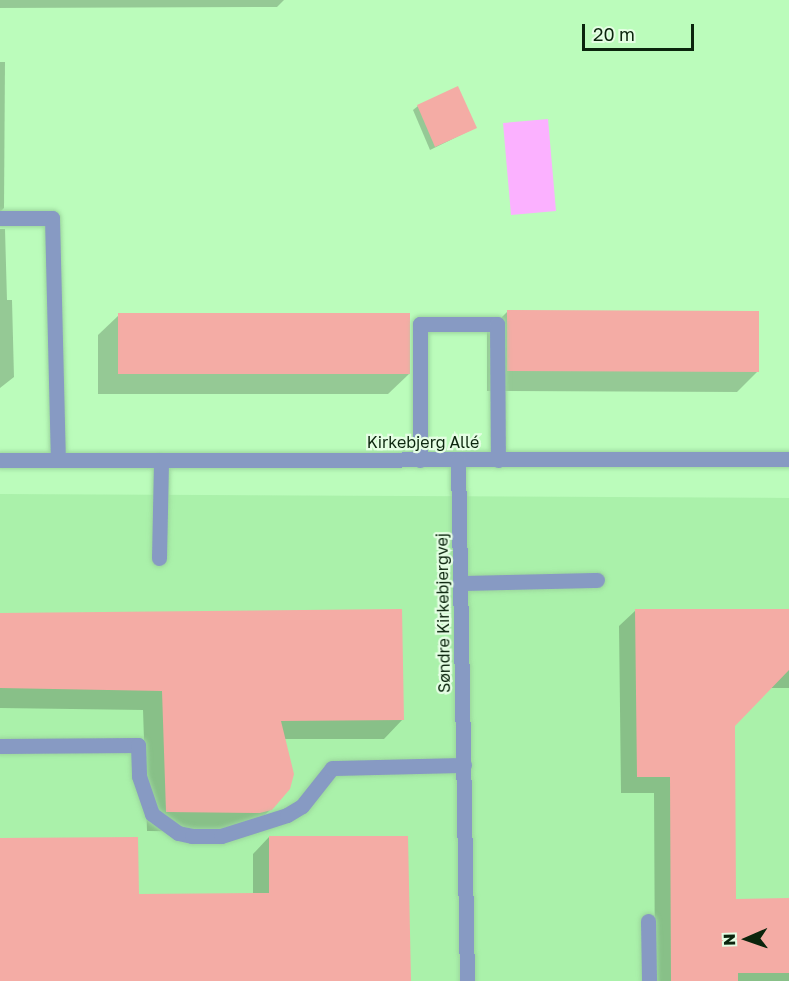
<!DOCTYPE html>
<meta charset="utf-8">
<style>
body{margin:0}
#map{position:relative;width:789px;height:981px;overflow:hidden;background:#bbfcbb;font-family:"Golos Text",sans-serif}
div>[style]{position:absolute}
.built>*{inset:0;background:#aaf1aa}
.green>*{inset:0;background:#fbb1ff}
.shadow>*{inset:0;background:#0003}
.building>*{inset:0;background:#f4aca5}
.roads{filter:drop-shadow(0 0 2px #9bd59c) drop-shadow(0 0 2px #9bd59c)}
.lane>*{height:15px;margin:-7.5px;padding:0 7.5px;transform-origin:7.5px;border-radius:7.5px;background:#879ac3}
.street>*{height:15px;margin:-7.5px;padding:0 7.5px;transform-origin:7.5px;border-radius:7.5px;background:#879ac3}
span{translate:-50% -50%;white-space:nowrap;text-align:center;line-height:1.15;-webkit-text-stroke:4.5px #e5fee4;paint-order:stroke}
.street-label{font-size:16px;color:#0b250d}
.north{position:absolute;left:717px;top:909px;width:60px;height:60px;-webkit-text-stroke:4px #e5fee4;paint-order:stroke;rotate:268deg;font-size:16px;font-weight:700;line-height:24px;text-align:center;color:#0b250d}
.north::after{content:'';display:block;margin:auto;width:21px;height:27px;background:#0b250d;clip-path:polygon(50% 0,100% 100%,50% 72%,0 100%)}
.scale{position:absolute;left:582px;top:24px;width:112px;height:27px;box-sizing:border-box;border:3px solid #0b250d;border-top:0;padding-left:8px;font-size:18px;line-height:21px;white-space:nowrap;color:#0b250d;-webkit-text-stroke:4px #e5fee4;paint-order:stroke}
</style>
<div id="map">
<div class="built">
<div style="clip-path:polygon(0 494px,789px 498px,789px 981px,0 981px)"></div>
</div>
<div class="green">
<div style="clip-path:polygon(548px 119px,556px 211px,511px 215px,503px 123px)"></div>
</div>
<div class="shadow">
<div style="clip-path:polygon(0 0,284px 0,277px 7px,0 8px)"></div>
<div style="clip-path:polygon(0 62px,5px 62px,4px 208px,0 212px)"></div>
<div style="clip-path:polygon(418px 106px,475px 128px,430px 150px,413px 110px)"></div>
<div style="clip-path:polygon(0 229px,5px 229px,7px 300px,12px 300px,14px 377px,0 388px)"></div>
<div style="clip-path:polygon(507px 312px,758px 371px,737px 392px,487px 391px,487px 332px)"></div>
<div style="clip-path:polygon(119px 315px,409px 374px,388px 394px,98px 394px,98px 335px)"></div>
<div style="clip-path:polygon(636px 610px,789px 610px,789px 688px,770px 688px,734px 726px,735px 900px,789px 899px,789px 981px,655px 981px,654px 793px,621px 793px,619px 626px)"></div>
<div style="clip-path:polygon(0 615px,403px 719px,384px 739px,284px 739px,271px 809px,251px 829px,239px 832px,147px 831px,143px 710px,0 708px)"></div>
<div style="clip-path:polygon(269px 837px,409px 981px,0 981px,0 840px,138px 895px,253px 895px,253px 854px)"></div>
</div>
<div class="building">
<div style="clip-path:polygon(458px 86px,477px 128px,435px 147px,417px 105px)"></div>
<div style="clip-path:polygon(507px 310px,759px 311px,759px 372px,507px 371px)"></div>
<div style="clip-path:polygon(118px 313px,410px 313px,410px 374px,118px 374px)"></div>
<div style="clip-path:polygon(402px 609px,404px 720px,281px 721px,294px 774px,290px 789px,272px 810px,260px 813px,166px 812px,162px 691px,0 688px,0 613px)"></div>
<div style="clip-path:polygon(635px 609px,789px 609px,789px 670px,735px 726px,736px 899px,789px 898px,789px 973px,738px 973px,738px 981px,671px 981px,670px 777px,637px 777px)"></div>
<div style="clip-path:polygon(269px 836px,408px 836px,411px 981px,0 981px,0 838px,138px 837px,139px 894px,269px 893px)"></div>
</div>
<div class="roads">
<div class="lane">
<div style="left:0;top:218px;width:52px"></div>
<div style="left:52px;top:218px;width:242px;rotate:88.6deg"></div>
<div style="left:420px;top:460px;width:136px;rotate:-90deg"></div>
<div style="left:420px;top:324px;width:77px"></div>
<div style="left:497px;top:324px;width:136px;rotate:89.6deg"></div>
<div style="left:159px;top:558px;width:98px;rotate:-88.8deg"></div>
<div style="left:460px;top:583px;width:137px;rotate:-1.3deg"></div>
<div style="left:0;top:746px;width:138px;rotate:-0.4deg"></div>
<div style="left:138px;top:745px;width:31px;rotate:88deg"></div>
<div style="left:139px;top:776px;width:40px;rotate:71.1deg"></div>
<div style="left:152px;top:814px;width:32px;rotate:36deg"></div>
<div style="left:178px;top:833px;width:14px;rotate:12deg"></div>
<div style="left:192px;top:836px;width:29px"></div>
<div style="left:221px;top:836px;width:69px;rotate:-17.7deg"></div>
<div style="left:287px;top:815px;width:17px;rotate:-31deg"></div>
<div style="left:302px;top:806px;width:48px;rotate:-51.7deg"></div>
<div style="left:332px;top:768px;width:132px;rotate:-1.3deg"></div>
<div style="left:648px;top:921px;width:60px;rotate:89deg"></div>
</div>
<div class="street">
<div style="left:0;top:460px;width:789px;rotate:-0.07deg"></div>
<div style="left:458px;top:460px;width:521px;rotate:89.01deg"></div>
</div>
</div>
<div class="street-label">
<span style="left:423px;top:442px">Kirkebjerg Allé</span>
<span style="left:443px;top:613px;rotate:-91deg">Søndre Kirkebjergvej</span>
</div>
<div class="north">N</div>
<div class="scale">20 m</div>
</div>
